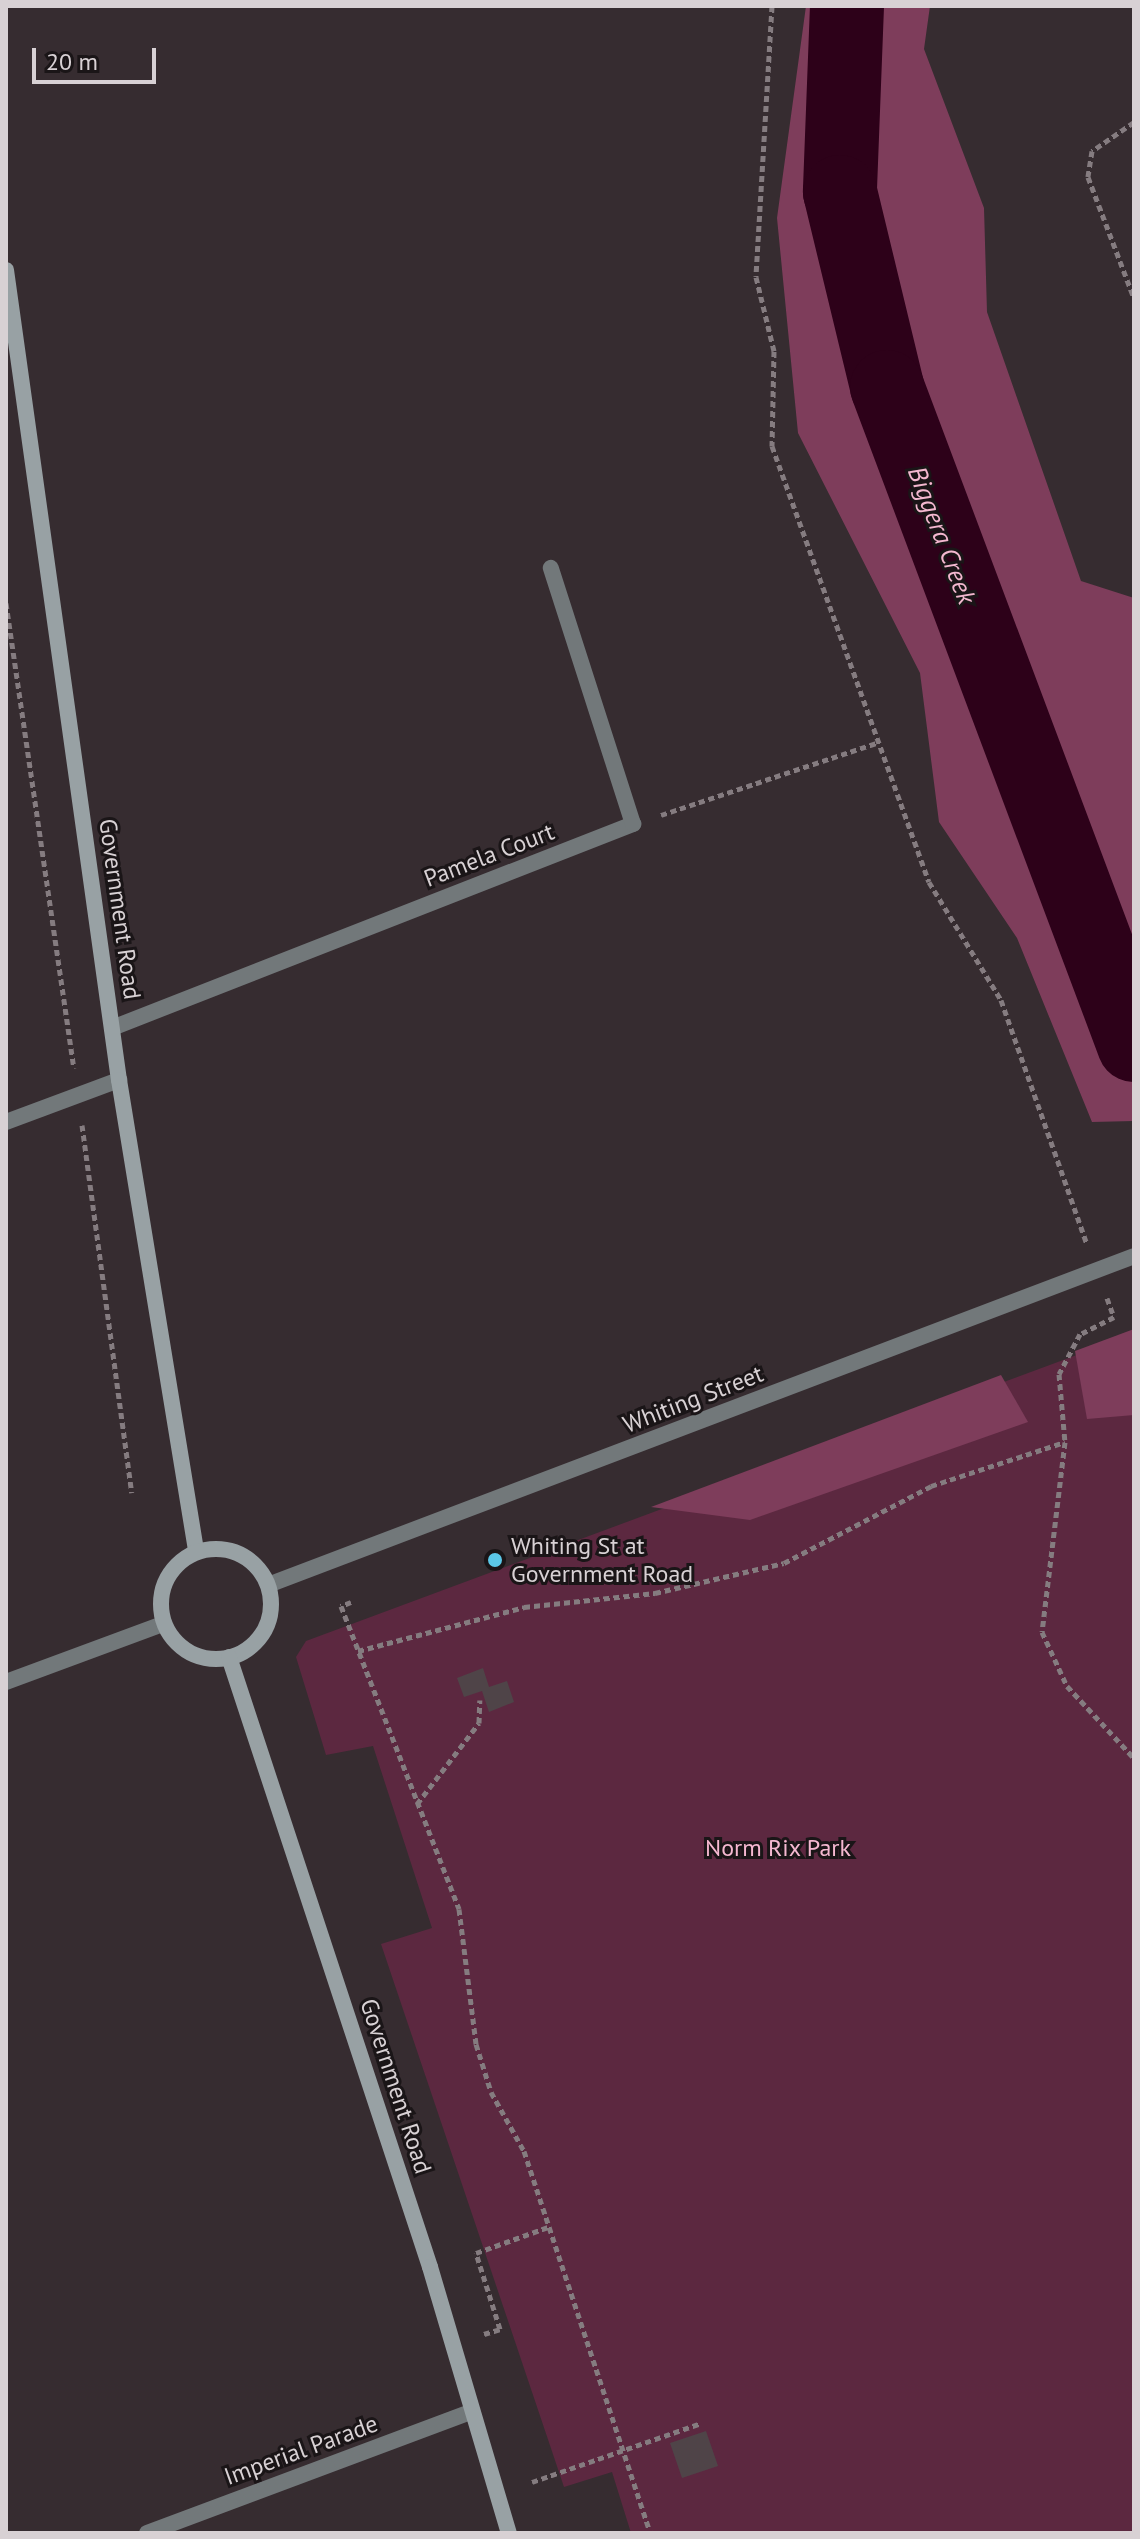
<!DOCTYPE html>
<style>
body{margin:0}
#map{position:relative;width:1140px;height:2539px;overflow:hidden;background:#362c30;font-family:"PT Sans",sans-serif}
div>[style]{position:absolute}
.green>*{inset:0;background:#5c2840}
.forest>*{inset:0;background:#7e3d5b}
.river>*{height:74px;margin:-37px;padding:0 37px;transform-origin:37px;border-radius:37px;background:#2d0119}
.building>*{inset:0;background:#4f4448}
.path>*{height:5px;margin-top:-2.5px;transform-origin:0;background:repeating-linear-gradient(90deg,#857c80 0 6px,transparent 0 10px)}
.street>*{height:16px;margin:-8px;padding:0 8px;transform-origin:8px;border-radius:8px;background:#72787a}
.secondary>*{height:16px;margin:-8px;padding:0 8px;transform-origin:8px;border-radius:8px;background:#98a1a4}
.secondary>.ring{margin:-8px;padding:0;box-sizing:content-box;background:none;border:16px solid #98a1a4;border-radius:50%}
.dots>*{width:22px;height:22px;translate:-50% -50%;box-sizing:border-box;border:4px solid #1a1517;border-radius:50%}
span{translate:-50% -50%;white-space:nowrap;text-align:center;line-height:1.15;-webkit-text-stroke:6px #1a1517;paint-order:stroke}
.street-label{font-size:24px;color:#d8d1d4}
.poi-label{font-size:24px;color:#d8d1d4}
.left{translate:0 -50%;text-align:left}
.park-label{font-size:24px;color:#f5b8d1}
.water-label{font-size:26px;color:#f3b7cf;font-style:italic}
.frame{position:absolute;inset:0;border:8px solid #d8d1d4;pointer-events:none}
.scale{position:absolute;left:32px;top:48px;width:124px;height:36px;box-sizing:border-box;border:4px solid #d8d1d4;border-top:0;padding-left:10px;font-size:24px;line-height:28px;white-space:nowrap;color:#d8d1d4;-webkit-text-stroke:6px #1a1517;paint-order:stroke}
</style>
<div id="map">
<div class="green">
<div style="clip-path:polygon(1128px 1336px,1134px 1353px,1134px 2533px,631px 2533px,612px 2472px,564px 2487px,381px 1944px,432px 1928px,373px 1746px,326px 1755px,296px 1657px,306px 1641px)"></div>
</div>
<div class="forest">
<div style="clip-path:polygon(806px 6px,930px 6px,924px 49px,984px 208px,987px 312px,1081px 581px,1134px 598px,1134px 1121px,1092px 1122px,1017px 938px,939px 822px,920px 673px,798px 433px,777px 218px)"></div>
<div style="clip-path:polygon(1134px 1329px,1134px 1415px,1087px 1419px,1075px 1351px)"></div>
<div style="clip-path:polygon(1001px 1375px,1028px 1422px,750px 1520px,651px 1507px)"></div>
</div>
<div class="river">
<div style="left:847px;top:6px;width:186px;rotate:92.2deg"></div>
<div style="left:840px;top:192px;width:201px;rotate:76.4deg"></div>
<div style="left:887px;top:387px;width:703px;rotate:69.42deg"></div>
</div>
<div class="building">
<div style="clip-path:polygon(483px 1668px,489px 1687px,507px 1681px,514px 1702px,489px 1712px,482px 1691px,464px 1697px,457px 1678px)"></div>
<div style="clip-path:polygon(706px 2431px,718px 2466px,682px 2478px,670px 2443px)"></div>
</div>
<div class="path">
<div style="left:772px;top:6px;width:271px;rotate:93.4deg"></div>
<div style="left:756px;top:277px;width:76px;rotate:76.3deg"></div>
<div style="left:774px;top:351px;width:95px;rotate:91.2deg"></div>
<div style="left:772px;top:446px;width:463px;rotate:70.2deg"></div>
<div style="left:929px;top:882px;width:138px;rotate:58.6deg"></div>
<div style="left:1001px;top:1000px;width:259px;rotate:70.6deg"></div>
<div style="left:1134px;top:122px;width:51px;rotate:145.4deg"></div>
<div style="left:1092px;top:151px;width:26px;rotate:99deg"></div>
<div style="left:1088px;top:177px;width:129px;rotate:69.2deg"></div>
<div style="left:6px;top:603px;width:470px;rotate:81.7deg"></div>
<div style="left:661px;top:815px;width:230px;rotate:-18.5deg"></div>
<div style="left:82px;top:1125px;width:371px;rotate:82.3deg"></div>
<div style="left:1107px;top:1298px;width:20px;rotate:70deg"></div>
<div style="left:1114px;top:1317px;width:38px;rotate:153deg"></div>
<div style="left:1080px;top:1334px;width:45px;rotate:117.7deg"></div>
<div style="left:1059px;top:1374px;width:68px;rotate:85deg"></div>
<div style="left:1065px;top:1442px;width:191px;rotate:96.9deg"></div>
<div style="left:1042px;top:1632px;width:60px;rotate:65.2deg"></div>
<div style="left:1067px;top:1686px;width:98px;rotate:47.1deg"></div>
<div style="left:351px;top:1602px;width:11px;rotate:158deg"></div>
<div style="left:341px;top:1606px;width:325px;rotate:68.7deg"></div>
<div style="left:459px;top:1909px;width:136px;rotate:82.8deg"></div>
<div style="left:476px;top:2044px;width:50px;rotate:72.6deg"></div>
<div style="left:491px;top:2092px;width:68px;rotate:60.8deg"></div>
<div style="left:524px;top:2151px;width:402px;rotate:71.7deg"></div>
<div style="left:358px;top:1651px;width:172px;rotate:-14.8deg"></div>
<div style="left:524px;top:1607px;width:132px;rotate:-6.1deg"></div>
<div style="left:655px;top:1593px;width:132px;rotate:-13.1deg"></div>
<div style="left:784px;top:1563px;width:166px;rotate:-27.6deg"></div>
<div style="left:931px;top:1486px;width:141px;rotate:-18.2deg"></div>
<div style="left:417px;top:1804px;width:102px;rotate:-52.6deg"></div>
<div style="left:479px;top:1723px;width:23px;rotate:-88deg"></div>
<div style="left:484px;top:2334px;width:17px;rotate:-17deg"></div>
<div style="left:500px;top:2329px;width:80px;rotate:-107.5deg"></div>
<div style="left:476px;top:2253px;width:80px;rotate:-19.8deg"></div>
<div style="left:532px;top:2482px;width:179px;rotate:-19.2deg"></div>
</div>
<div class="street">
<div style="left:112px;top:1028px;width:560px;rotate:-21.38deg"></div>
<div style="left:633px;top:824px;width:269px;rotate:-107.8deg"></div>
<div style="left:6px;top:1122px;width:121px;rotate:-20.4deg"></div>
<div style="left:268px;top:1585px;width:926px;rotate:-20.8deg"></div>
<div style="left:6px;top:1682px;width:167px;rotate:-20.3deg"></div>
<div style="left:147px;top:2533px;width:346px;rotate:-20.5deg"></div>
</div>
<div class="secondary">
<div style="left:6px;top:270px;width:818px;rotate:82.06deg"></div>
<div style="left:119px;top:1080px;width:478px;rotate:80.7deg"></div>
<div class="ring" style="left:161px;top:1549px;width:94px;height:94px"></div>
<div style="left:229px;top:1657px;width:642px;rotate:71.76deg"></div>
<div style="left:430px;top:2267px;width:277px;rotate:73.5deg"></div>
</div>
<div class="dots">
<div style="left:495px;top:1560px;background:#5bc7e7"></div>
</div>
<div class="street-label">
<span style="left:489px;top:855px;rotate:-21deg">Pamela Court</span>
<span style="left:120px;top:909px;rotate:82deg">Government Road</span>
<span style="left:693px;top:1399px;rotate:-21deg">Whiting Street</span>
<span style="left:396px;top:2086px;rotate:72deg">Government Road</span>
<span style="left:301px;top:2450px;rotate:-20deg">Imperial Parade</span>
</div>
<div class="poi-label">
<span class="left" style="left:511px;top:1560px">Whiting St at<br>Government Road</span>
</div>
<div class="park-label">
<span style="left:778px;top:1848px">Norm Rix Park</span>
</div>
<div class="water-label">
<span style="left:942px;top:535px;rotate:69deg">Biggera Creek</span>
</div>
<div class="frame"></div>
<div class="scale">20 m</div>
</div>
